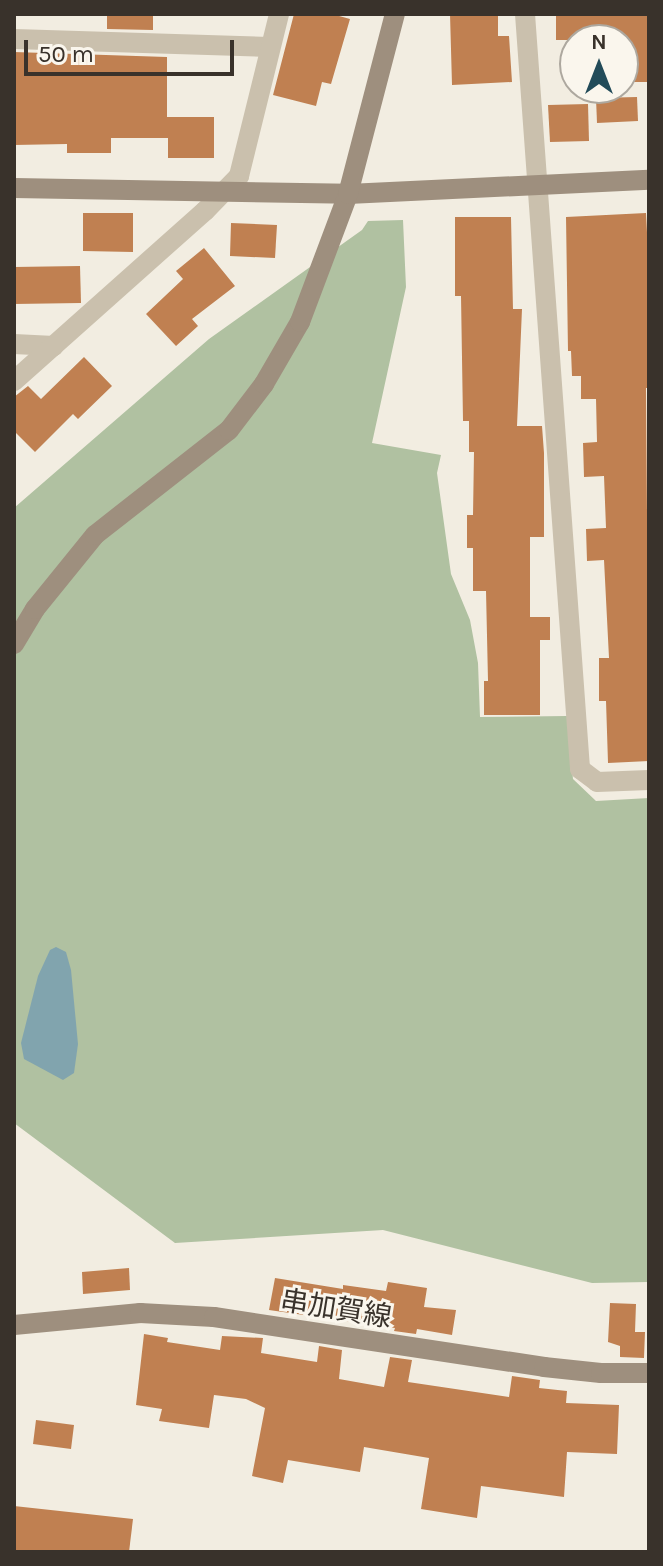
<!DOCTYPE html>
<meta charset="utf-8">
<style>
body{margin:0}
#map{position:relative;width:663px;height:1566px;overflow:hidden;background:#f2ede1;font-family:Karla,"Noto Sans JP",sans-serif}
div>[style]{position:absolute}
.green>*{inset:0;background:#b0c1a1}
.water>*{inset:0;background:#81a4ae}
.building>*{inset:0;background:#c08051}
.street>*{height:20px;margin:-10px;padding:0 10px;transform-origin:10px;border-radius:10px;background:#cac0ad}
.secondary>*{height:20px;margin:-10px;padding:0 10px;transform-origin:10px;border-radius:10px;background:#9e8f7e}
span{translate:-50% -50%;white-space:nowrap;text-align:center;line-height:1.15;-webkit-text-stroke:6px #faf6ed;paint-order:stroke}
.street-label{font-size:28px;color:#39322b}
.frame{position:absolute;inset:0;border:16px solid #39322b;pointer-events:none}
.north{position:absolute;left:559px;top:24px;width:80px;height:80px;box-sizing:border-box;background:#faf6ed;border:2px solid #ada89f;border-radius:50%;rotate:0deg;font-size:22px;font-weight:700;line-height:32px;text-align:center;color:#39322b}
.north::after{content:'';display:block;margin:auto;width:28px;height:36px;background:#224b59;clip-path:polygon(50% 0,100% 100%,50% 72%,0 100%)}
.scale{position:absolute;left:24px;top:40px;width:210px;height:36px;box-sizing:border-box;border:4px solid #39322b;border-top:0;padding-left:10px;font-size:24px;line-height:28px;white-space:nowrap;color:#39322b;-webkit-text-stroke:6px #faf6ed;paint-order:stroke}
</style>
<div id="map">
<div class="green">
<div style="clip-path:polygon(403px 220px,406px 287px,372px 443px,441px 455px,437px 473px,451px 574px,470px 620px,478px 663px,480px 717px,567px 716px,573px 779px,596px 801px,649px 798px,649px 1282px,592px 1283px,383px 1230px,175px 1243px,14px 1123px,14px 508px,209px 339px,362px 230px,368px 221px)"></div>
</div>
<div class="water">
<div style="clip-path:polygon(56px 947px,66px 952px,71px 970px,78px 1044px,74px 1073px,63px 1080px,24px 1059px,21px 1043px,38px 976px,50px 950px)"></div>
</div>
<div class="building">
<div style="clip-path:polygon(107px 14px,153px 14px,153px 30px,107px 29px)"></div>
<div style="clip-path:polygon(294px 14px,332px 14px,350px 19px,331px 84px,322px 82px,316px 106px,273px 95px)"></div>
<div style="clip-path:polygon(450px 14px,498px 14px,498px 36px,509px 36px,512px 82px,452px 85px)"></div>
<div style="clip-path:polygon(556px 14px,649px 14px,649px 82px,623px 82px,623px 40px,556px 40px)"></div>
<div style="clip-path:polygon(14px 52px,167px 57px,167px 117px,214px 117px,214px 158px,168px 158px,168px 138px,111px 138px,111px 153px,67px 153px,67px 144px,14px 145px)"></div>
<div style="clip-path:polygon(637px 97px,638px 121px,597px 123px,596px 98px)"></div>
<div style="clip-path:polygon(588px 104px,589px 141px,550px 142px,548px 105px)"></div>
<div style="clip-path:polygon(83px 213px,133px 213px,133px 252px,83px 251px)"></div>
<div style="clip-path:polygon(646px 213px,649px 270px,649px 388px,646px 388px,649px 761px,608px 763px,606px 701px,599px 701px,599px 658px,609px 658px,604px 560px,587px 561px,586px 529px,606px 528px,604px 476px,584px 477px,583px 443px,597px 442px,596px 399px,581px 399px,581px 376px,572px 376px,571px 351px,568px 351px,566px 217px)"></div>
<div style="clip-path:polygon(455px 217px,511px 217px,513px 309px,522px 309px,517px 426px,542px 426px,544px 453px,544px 537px,530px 537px,530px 617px,550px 617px,550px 640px,540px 640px,540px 715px,484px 715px,484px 681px,488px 681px,486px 591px,473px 591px,473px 548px,467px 548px,467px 515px,473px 515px,474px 452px,469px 452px,469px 421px,463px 421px,461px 296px,455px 296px)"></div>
<div style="clip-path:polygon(231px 223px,277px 225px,275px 258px,230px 256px)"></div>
<div style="clip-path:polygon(204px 248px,235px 286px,192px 319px,198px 326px,176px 346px,146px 314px,183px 279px,176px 271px)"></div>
<div style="clip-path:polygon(80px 266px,81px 303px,14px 304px,14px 267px)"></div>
<div style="clip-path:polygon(84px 357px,112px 386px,78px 419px,73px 414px,35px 452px,14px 431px,14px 397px,28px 386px,41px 399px)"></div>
<div style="clip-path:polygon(129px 1268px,130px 1290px,83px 1294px,82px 1272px)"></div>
<div style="clip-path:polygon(275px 1278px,343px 1289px,343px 1285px,386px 1291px,388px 1282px,427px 1288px,424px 1307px,456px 1310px,452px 1335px,417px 1329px,416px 1334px,394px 1331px,395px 1328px,269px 1310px)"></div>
<div style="clip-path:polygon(610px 1303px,636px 1304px,635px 1332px,645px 1332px,644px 1358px,620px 1357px,620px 1346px,608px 1342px)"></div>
<div style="clip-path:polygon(144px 1334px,168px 1338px,167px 1342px,220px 1350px,222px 1336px,263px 1338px,261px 1353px,317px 1362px,319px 1346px,342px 1350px,339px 1379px,384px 1387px,390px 1357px,412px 1360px,408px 1382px,509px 1397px,512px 1376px,540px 1380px,539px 1388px,567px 1391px,566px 1403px,619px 1405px,617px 1454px,567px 1452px,564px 1497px,481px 1486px,477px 1518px,421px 1509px,429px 1458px,364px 1447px,360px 1472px,288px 1460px,283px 1483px,252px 1476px,265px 1408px,246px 1399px,214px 1395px,209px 1428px,159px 1421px,162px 1409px,136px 1405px)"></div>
<div style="clip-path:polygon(36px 1420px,74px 1425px,71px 1449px,33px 1444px)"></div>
<div style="clip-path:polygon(14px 1506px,133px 1519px,129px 1552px,14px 1552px)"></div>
</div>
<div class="street">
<div style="left:525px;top:14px;width:757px;rotate:85.83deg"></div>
<div style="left:580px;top:769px;width:21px;rotate:37deg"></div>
<div style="left:597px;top:782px;width:52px;rotate:-2.2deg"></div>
<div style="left:14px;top:39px;width:255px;rotate:1.8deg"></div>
<div style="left:14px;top:344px;width:40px;rotate:2.9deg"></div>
<div style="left:14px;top:381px;width:256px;rotate:-41.7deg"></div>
<div style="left:205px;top:211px;width:49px;rotate:-45.8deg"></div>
<div style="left:239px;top:176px;width:167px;rotate:-76.1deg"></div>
</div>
<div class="secondary">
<div style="left:14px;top:188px;width:334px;rotate:1deg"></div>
<div style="left:348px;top:194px;width:301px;rotate:-2.7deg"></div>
<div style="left:14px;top:644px;width:41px;rotate:-59deg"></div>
<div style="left:35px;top:609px;width:95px;rotate:-51deg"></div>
<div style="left:95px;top:535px;width:170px;rotate:-38.1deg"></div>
<div style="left:229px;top:430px;width:58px;rotate:-52.7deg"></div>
<div style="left:264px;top:384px;width:72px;rotate:-59.9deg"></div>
<div style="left:300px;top:322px;width:137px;rotate:-69.4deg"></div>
<div style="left:348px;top:194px;width:186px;rotate:-75.4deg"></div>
<div style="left:14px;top:1325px;width:127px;rotate:-5.4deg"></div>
<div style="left:140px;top:1313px;width:74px;rotate:3.1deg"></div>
<div style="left:214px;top:1317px;width:334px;rotate:8.6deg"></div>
<div style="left:544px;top:1367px;width:57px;rotate:6deg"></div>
<div style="left:601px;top:1373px;width:48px"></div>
</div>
<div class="street-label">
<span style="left:336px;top:1309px;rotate:9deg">串加賀線</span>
</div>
<div class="frame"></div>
<div class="north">N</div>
<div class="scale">50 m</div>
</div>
